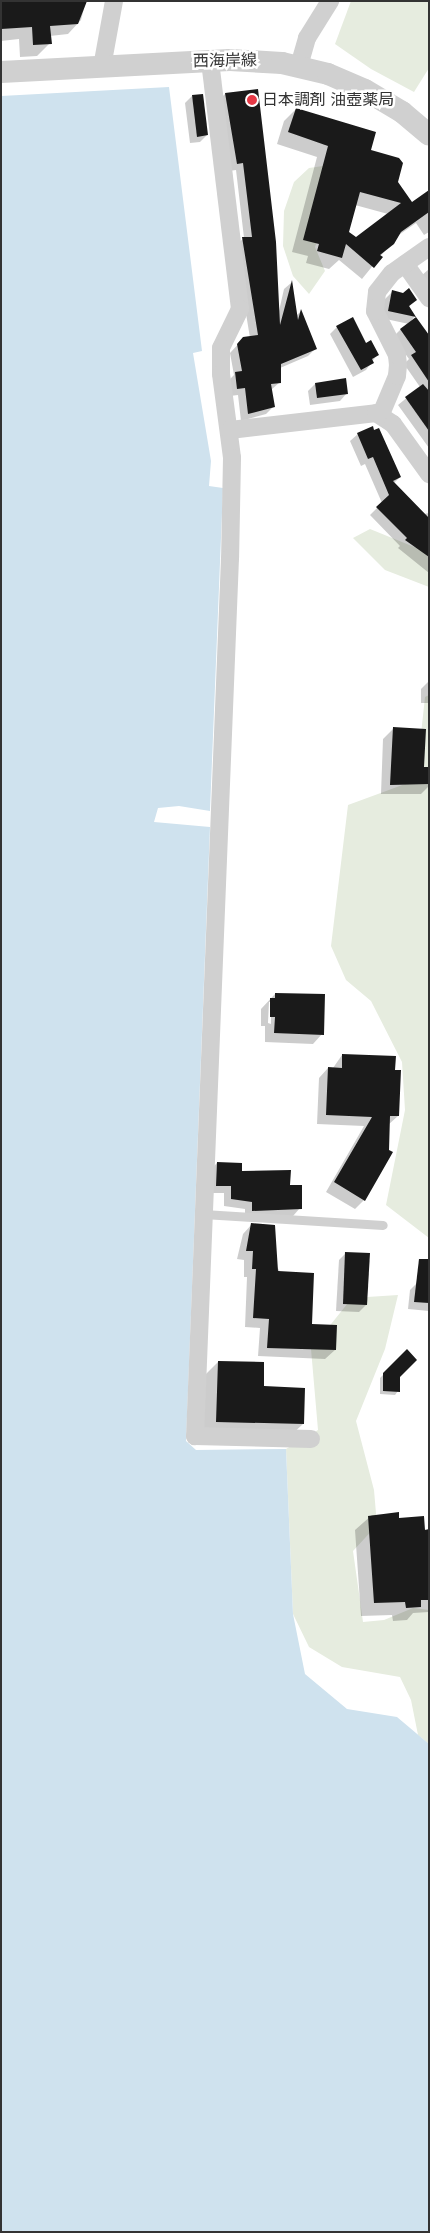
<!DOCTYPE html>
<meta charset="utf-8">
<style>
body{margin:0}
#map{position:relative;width:430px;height:2233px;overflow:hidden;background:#fff;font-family:"Fira Sans","Noto Sans JP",sans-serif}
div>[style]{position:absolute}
.green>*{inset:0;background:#e6ecdf}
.water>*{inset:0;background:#cfe2ee}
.shadow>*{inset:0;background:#0003}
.building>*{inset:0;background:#1a1a1a}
.service>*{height:9px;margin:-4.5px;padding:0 4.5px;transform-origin:4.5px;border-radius:4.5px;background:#d0d0d0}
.minor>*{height:18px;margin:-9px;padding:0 9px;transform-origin:9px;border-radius:9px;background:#d0d0d0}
.tertiary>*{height:22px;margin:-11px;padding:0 11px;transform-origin:11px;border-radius:11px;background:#d0d0d0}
.dots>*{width:14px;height:14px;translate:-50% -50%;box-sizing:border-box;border:2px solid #fff;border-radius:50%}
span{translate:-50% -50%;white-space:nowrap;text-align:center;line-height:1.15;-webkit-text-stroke:5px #fff;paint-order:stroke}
.street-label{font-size:16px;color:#333}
.poi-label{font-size:16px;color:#333}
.left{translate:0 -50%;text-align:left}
.frame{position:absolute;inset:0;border:2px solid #333;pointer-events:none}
</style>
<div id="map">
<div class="green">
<div style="clip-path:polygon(351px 1px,429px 1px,429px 68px,414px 92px,371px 69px,335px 44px)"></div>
<div style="clip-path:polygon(330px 165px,333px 197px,315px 247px,325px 271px,309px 294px,293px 276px,283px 246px,284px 211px,294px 182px,309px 168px)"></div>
<div style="clip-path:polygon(370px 529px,429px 553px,429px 587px,385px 570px,353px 538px)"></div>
<div style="clip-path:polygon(429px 695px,429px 1238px,386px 1205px,405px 1110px,402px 1062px,371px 1001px,346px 980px,331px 946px,348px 805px,416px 780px,425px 697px)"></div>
<div style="clip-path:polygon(398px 1295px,385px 1349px,356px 1421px,374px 1490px,377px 1525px,353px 1551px,363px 1622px,384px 1620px,413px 1608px,429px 1610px,429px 1744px,418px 1735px,411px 1700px,400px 1677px,342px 1667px,309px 1647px,293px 1614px,286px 1449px,318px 1430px,311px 1349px,352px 1298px)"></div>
</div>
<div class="water">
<div style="clip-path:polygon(169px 87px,202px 351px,193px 353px,211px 461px,209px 486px,223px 488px,210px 811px,179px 806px,158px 808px,154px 822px,210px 827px,186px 1441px,196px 1450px,286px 1449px,293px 1614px,305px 1674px,347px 1709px,397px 1717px,429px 1744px,429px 2232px,1px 2232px,1px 96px)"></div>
</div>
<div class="shadow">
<div style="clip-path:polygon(1px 1px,86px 1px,81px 20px,68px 34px,50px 36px,50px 43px,37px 56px,20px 57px,19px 39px,1px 41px)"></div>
<div style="clip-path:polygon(257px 91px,279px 311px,284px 289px,291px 283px,296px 316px,301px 311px,316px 348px,308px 356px,280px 368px,280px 382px,271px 390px,273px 407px,266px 414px,241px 421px,238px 395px,230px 396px,228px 381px,234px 375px,230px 353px,243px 339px,250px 338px,235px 246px,244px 238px,236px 170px,229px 171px,217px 102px,225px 94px)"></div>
<div style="clip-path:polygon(192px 96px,207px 135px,200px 142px,190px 143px,185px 103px)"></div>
<div style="clip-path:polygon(evenodd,296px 109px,369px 151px,412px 204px,429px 192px,429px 232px,424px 235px,416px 223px,396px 237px,362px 279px,339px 260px,329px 269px,306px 263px,308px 256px,292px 252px,317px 157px,277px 144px,284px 121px,296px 109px,355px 205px,388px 214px,356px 238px,348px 232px,355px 205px)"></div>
<div style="clip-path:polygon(429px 269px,429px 288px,421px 276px)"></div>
<div style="clip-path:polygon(392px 292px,415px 300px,408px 308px,414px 317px,409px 324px,381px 318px,385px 299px)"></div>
<div style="clip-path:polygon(337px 327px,377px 355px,366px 370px,353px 377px,330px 334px)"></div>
<div style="clip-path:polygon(401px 329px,429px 337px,429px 448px,398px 405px,420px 387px,404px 364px,409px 359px,393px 337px)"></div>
<div style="clip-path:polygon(315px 384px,347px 393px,340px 401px,310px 405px,308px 391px)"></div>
<div style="clip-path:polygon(358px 434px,400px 477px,393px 484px,424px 514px,429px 513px,429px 573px,398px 548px,400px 546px,370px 515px,382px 503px,365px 464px,361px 466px,350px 441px)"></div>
<div style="clip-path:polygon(428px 682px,429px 703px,421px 703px,421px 689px)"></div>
<div style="clip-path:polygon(393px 729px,423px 768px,429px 769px,429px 786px,421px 794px,381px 794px,383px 739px)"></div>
<div style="clip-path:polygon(evenodd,275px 994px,322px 1034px,313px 1044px,265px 1042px,265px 1026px,261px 1026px,261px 1009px,275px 994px,269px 1002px,271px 1002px,271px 1024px,268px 1023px,269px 1002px)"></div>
<div style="clip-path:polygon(342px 1055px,398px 1116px,388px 1125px,364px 1200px,355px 1209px,326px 1192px,364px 1126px,317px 1124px,319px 1078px,328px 1068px,333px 1068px)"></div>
<div style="clip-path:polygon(217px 1163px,289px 1186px,300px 1208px,293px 1216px,245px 1218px,245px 1209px,224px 1206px,224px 1193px,209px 1193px,210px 1170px)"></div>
<div style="clip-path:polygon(252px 1224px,311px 1325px,336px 1326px,335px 1350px,325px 1359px,258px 1356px,260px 1328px,245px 1327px,247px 1277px,244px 1277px,244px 1260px,237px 1259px,243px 1234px)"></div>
<div style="clip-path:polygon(346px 1253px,366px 1305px,359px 1312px,336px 1311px,339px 1260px)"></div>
<div style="clip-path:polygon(417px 1283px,429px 1284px,429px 1311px,408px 1309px,410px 1290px)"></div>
<div style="clip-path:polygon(407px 1351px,399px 1377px,398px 1391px,395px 1395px,380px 1394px,380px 1378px)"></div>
<div style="clip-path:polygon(218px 1362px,262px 1388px,303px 1424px,289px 1437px,203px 1435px,205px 1375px)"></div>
<div style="clip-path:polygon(398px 1514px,398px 1519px,429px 1531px,429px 1612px,413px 1613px,407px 1620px,393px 1621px,392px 1615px,361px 1616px,355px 1530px,372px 1515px)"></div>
</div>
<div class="building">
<div style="clip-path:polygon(1px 1px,87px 1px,78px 24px,50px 26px,52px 44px,33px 45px,32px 27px,1px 29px)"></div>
<div style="clip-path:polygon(258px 89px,276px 242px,280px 325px,292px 280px,298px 320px,301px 309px,317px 349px,281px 364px,281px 383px,271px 384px,275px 407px,248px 414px,245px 388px,237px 389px,235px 372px,242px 371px,237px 344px,243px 337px,258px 335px,242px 237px,252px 237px,243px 163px,237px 164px,225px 93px)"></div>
<div style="clip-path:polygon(203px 94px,208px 135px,197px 137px,192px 95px)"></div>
<div style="clip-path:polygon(evenodd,296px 108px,376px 132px,371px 150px,399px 158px,403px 163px,398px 182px,412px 202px,429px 190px,429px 212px,401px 232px,394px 244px,380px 255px,383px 257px,374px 268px,346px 244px,342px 258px,317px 251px,319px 244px,303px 240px,328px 146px,288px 132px,296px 108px,360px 192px,401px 203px,356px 237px,349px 232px,360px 192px)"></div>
<div style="clip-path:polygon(409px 288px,417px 300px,409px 306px,416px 317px,388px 311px,392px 290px,403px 293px)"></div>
<div style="clip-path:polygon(353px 317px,366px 343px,371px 340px,379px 355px,372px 359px,374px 363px,361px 370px,336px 326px)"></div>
<div style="clip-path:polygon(416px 317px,429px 335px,429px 382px,411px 355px,416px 352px,400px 329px)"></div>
<div style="clip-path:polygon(346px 378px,348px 394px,317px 398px,315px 383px)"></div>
<div style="clip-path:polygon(423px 384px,429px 391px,429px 431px,405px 397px)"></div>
<div style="clip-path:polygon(373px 426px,374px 430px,379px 428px,401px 477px,393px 481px,429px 518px,429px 557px,405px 540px,407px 538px,376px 507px,389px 495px,373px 457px,368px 459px,357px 433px)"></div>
<div style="clip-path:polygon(393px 727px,426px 729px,424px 767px,429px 767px,429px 784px,390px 785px)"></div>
<div style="clip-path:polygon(275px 993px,325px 994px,324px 1035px,274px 1033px,275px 1017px,270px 1017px,270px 998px,275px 998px)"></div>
<div style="clip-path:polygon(342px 1054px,396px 1056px,395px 1070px,401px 1070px,399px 1116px,390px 1116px,389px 1150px,393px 1152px,365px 1201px,334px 1182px,372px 1117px,326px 1115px,328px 1067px,342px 1068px)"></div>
<div style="clip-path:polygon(217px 1162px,242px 1163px,242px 1171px,291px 1170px,290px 1185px,302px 1185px,302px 1209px,252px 1211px,252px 1202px,231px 1199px,231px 1186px,216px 1186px)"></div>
<div style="clip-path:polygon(251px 1223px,275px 1225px,278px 1271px,314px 1273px,312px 1324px,337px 1325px,336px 1350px,267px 1348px,269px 1319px,253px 1318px,256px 1269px,252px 1269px,253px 1251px,246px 1251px)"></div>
<div style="clip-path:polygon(345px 1252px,370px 1253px,367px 1305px,343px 1304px)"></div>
<div style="clip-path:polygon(419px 1259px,429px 1259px,429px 1303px,414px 1302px)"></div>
<div style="clip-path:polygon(407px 1349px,417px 1360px,400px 1377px,400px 1392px,383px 1391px,383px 1373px)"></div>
<div style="clip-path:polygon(218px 1361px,264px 1362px,264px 1386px,305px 1388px,304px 1424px,216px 1422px)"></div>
<div style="clip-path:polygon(399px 1512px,399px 1518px,424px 1516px,425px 1530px,429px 1529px,429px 1600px,421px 1600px,421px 1607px,406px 1608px,405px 1602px,374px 1603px,368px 1516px)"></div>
</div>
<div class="service">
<div style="left:203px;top:1214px;width:180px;rotate:3.5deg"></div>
</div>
<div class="minor">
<div style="left:210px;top:61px;width:250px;rotate:83.1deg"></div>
<div style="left:240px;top:309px;width:43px;rotate:116deg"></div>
<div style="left:221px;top:348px;width:26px;rotate:90deg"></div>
<div style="left:221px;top:374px;width:85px;rotate:82.5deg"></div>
<div style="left:232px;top:458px;width:100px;rotate:91.1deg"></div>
<div style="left:230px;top:558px;width:879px;rotate:92.28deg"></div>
<div style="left:195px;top:1436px;width:116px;rotate:1.5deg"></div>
<div style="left:299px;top:66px;width:29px;rotate:-74deg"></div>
<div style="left:307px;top:38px;width:44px;rotate:-58.1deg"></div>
<div style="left:102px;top:67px;width:67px;rotate:-79.7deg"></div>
<div style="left:405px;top:264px;width:42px;rotate:54.8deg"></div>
<div style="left:381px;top:414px;width:41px;rotate:-67.2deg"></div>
<div style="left:397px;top:376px;width:11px;rotate:-85deg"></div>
<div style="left:398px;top:365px;width:10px;rotate:-96deg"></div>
<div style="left:397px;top:355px;width:49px;rotate:-116.6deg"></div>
<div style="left:375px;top:311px;width:19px;rotate:-84deg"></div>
<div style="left:377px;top:292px;width:24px;rotate:-52deg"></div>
<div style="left:392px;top:273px;width:45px;rotate:-35.1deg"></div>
<div style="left:230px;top:430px;width:147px;rotate:-6.6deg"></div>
<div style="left:376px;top:413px;width:20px;rotate:33deg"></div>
<div style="left:393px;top:424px;width:62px;rotate:54.2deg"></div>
</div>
<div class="tertiary">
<div style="left:1px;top:72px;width:229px;rotate:-3deg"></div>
<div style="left:230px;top:60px;width:52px;rotate:3.3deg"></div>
<div style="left:282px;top:63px;width:47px;rotate:13.4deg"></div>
<div style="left:328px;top:74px;width:40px;rotate:23.4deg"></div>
<div style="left:365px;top:90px;width:43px;rotate:30.7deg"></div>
<div style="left:402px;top:112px;width:35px;rotate:40deg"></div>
</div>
<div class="dots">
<div style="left:252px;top:100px;background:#e63946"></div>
</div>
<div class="street-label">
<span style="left:225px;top:61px;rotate:-1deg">西海岸線</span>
</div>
<div class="poi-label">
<span class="left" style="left:262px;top:100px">日本調剤 油壺薬局</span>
</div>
<div class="frame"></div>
</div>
